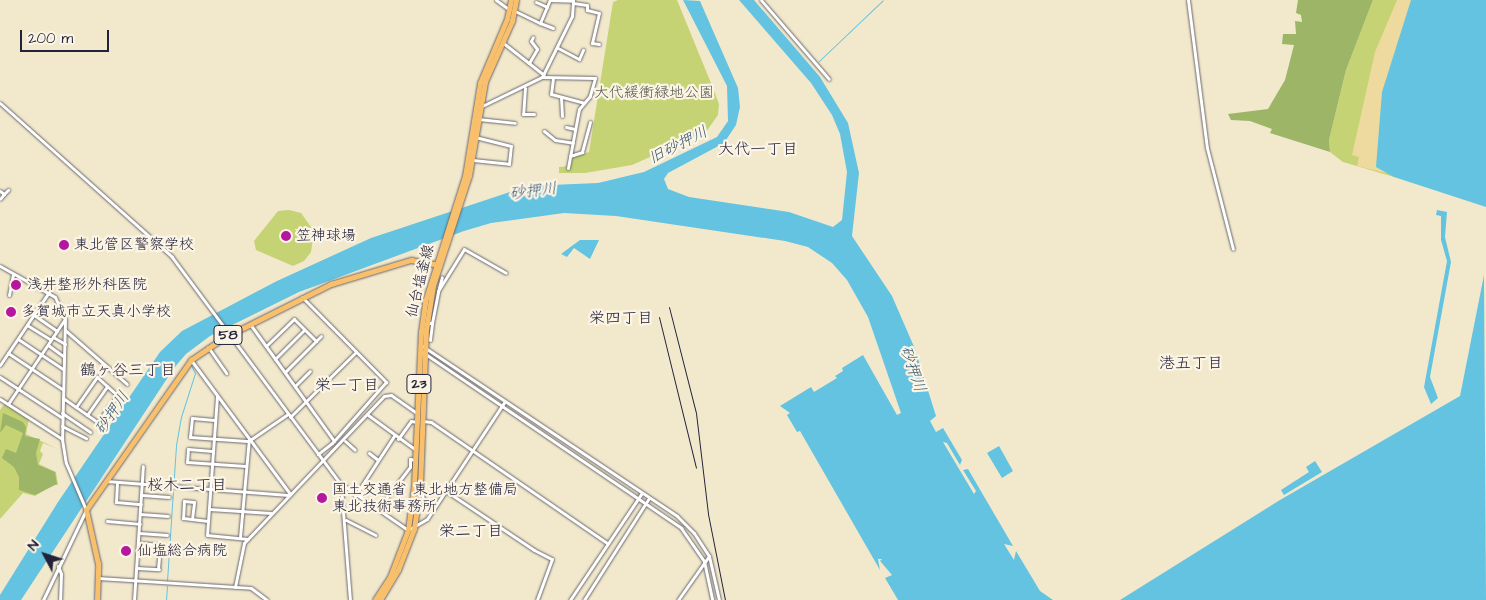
<!DOCTYPE html>
<meta charset="utf-8">
<style>
body{margin:0}
#map{position:relative;width:1486px;height:600px;overflow:hidden;background:#f2e9cd;font-family:"Architects Daughter","Klee One",sans-serif}
div>[style]{position:absolute}
.green>*{inset:0;background:#c5d375}
.forest>*{inset:0;background:#9cb566}
.sand>*{inset:0;background:#eeda9e}
.water>*{inset:0;background:#63c3e1}
.stream>*{height:1px;margin:-0.5px;padding:0 0.5px;transform-origin:0.5px;border-radius:0.5px;background:#63c3e1}
.roads{filter:drop-shadow(0 0 1px #6b686e) drop-shadow(0 0 1px #6b686e)}
.minor>*{height:3px;margin:-1.5px;padding:0 1.5px;transform-origin:1.5px;border-radius:1.5px;background:#fff}
.major>*{height:4.5px;margin:-2.25px;padding:0 2.25px;transform-origin:2.25px;border-radius:2.25px;background:#f8bf6c}
.rail>*{height:1px;margin:-0.5px;padding:0 0.5px;transform-origin:0.5px;border-radius:0.5px;background:#22223b}
.dots>*{width:14px;height:14px;translate:-50% -50%;box-sizing:border-box;border:2px solid #fcf5e5;border-radius:50%}
span{translate:-50% -50%;white-space:nowrap;text-align:center;line-height:1.15;-webkit-text-stroke:4.5px #fcf5e5;paint-order:stroke}
.shield-label span{padding:1px 4px;background:#fcf5e5;border:1px solid;border-radius:4px;-webkit-text-stroke-width:0}
.shield-label{font-size:14px;color:#22223b;font-weight:700}
.park-label{font-size:15px;color:#53574c}
.poi-label{font-size:15px;color:#22223b}
.left{translate:0 -50%;text-align:left}
.street-label{font-size:15px;color:#22223b}
.water-label{font-size:16px;color:#395a75;font-style:italic}
.neighbourhood-label{font-size:16px;color:#22223b}
.north{position:absolute;left:20px;top:530px;width:50px;height:50px;-webkit-text-stroke:4px #fcf5e5;paint-order:stroke;rotate:310deg;font-size:14px;font-weight:700;line-height:20px;text-align:center;color:#22223b}
.north::after{content:'';display:block;margin:auto;width:18px;height:22px;background:#22223b;clip-path:polygon(50% 0,100% 100%,50% 72%,0 100%)}
.scale{position:absolute;left:20px;top:30px;width:89px;height:22px;box-sizing:border-box;border:2px solid #22223b;border-top:0;padding-left:6px;font-size:15px;line-height:18px;white-space:nowrap;color:#22223b;-webkit-text-stroke:4px #fcf5e5;paint-order:stroke}
</style>
<div id="map">
<div class="green">
<div style="clip-path:polygon(618px 0,677px 0,713px 88px,719px 104px,718px 115px,706px 132px,632px 165px,585px 173px,559px 173px,559px 167px,571px 166px,572px 157px,589px 152px,613px 2px)"></div>
<div style="clip-path:polygon(1373px 0,1411px 0,1380px 118px,1394px 177px,1343px 162px,1330px 152px,1329px 140px,1346px 70px)"></div>
<div style="clip-path:polygon(289px 210px,301px 213px,314px 231px,311px 252px,304px 261px,293px 266px,256px 250px,254px 241px,278px 211px)"></div>
<div style="clip-path:polygon(5px 403px,29px 419px,26px 434px,58px 449px,43px 443px,40px 451px,43px 454px,39px 464px,56px 472px,58px 485px,53px 485px,35px 496px,23px 493px,0 519px,0 410px)"></div>
</div>
<div class="forest">
<div style="clip-path:polygon(1298px 0,1373px 0,1346px 70px,1329px 140px,1330px 152px,1270px 133px,1272px 129px,1250px 121px,1231px 120px,1228px 114px,1268px 109px,1285px 80px,1294px 45px,1282px 44px,1283px 34px,1296px 34px,1295px 21px,1302px 22px,1301px 15px,1296px 13px)"></div>
<div style="clip-path:polygon(3px 413px,23px 422px,26px 427px,25px 436px,40px 439px,36px 453px,38px 465px,55px 472px,57px 484px,35px 495px,19px 490px,19px 477px,14px 467px,2px 458px,6px 449px,16px 453px,23px 433px,6px 425px,0 433px)"></div>
</div>
<div class="sand">
<div style="clip-path:polygon(1397px 0,1423px 0,1386px 137px,1386px 173px,1357px 166px,1359px 157px,1352px 155px,1375px 52px)"></div>
</div>
<div class="water">
<div style="clip-path:polygon(683px 0,700px 1px,738px 88px,740px 107px,736px 125px,724px 143px,668px 173px,664px 179px,668px 189px,689px 197px,789px 212px,833px 227px,842px 220px,847px 172px,840px 134px,832px 115px,811px 83px,739px 0,754px 0,820px 77px,848px 123px,859px 173px,852px 236px,892px 296px,915px 349px,936px 416px,930px 421px,936px 432px,943px 428px,962px 460px,960px 465px,947px 443px,943px 442px,974px 494px,976px 491px,963px 470px,968px 469px,1013px 546px,1004px 544px,1014px 560px,1016px 551px,1040px 591px,1053px 600px,898px 600px,885px 578px,892px 575px,880px 561px,882px 559px,878px 559px,880px 570px,800px 431px,797px 432px,787px 415px,790px 413px,780px 406px,811px 387px,814px 392px,837px 378px,835px 376px,843px 371px,842px 368px,863px 355px,897px 415px,901px 413px,868px 317px,847px 280px,832px 263px,808px 247px,785px 241px,616px 216px,564px 213px,491px 223px,464px 231px,299px 292px,210px 336px,186px 354px,174px 368px,21px 600px,0 600px,0 595px,58px 502px,160px 352px,182px 331px,277px 281px,371px 238px,528px 186px,598px 183px,644px 172px,717px 137px,728px 121px,727px 86px)"></div>
<div style="clip-path:polygon(1411px 0,1486px 0,1486px 207px,1394px 177px,1376px 167px,1382px 92px)"></div>
<div style="clip-path:polygon(1437px 210px,1447px 212px,1445px 237px,1451px 262px,1430px 377px,1438px 398px,1431px 404px,1424px 387px,1447px 261px,1441px 240px,1441px 216px,1436px 215px)"></div>
<div style="clip-path:polygon(580px 240px,599px 240px,590px 259px,574px 248px,567px 257px,561px 254px)"></div>
<div style="clip-path:polygon(1484px 275px,1486px 600px,1120px 600px,1280px 500px,1460px 396px)"></div>
<div style="clip-path:polygon(999px 446px,1013px 471px,1002px 478px,987px 453px)"></div>
<div style="clip-path:polygon(1315px 461px,1322px 472px,1284px 495px,1281px 490px,1309px 472px,1306px 467px)"></div>
</div>
<div class="stream">
<div style="left:819px;top:61px;width:88px;rotate:-43.6deg"></div>
<div style="left:167px;top:581px;width:136px;rotate:-86.2deg"></div>
<div style="left:176px;top:445px;width:28px;rotate:-80deg"></div>
<div style="left:181px;top:417px;width:46px;rotate:-72.3deg"></div>
<div style="left:195px;top:373px;width:9px;rotate:-117deg"></div>
<div style="left:166px;top:600px;width:14px;rotate:-86deg"></div>
</div>
<div class="roads">
<div class="minor">
<div style="left:496px;top:0;width:17px;rotate:36deg"></div>
<div style="left:761px;top:0;width:104px;rotate:49.3deg"></div>
<div style="left:1188px;top:0;width:149px;rotate:82.7deg"></div>
<div style="left:1207px;top:148px;width:104px;rotate:75.6deg"></div>
<div style="left:536px;top:2px;width:12px;rotate:24deg"></div>
<div style="left:573px;top:3px;width:14px;rotate:8deg"></div>
<div style="left:587px;top:5px;width:5px;rotate:90deg"></div>
<div style="left:587px;top:10px;width:12px;rotate:14deg"></div>
<div style="left:599px;top:13px;width:31px;rotate:103deg"></div>
<div style="left:592px;top:43px;width:7px;rotate:8deg"></div>
<div style="left:515px;top:11px;width:28px;rotate:26deg"></div>
<div style="left:553px;top:28px;width:14px;rotate:-159deg"></div>
<div style="left:540px;top:23px;width:25px;rotate:-67deg"></div>
<div style="left:550px;top:0;width:23px;rotate:2deg"></div>
<div style="left:502px;top:42px;width:53px;rotate:38.2deg"></div>
<div style="left:558px;top:48px;width:24px;rotate:28deg"></div>
<div style="left:579px;top:59px;width:10px;rotate:-66deg"></div>
<div style="left:529px;top:63px;width:16px;rotate:-60deg"></div>
<div style="left:537px;top:49px;width:10px;rotate:-127deg"></div>
<div style="left:531px;top:41px;width:4px;rotate:-63deg"></div>
<div style="left:543px;top:77px;width:52px;rotate:1.1deg"></div>
<div style="left:595px;top:78px;width:19px;rotate:106deg"></div>
<div style="left:590px;top:96px;width:17px;rotate:130deg"></div>
<div style="left:579px;top:109px;width:60px;rotate:100.6deg"></div>
<div style="left:553px;top:78px;width:16px;rotate:97deg"></div>
<div style="left:551px;top:94px;width:34px;rotate:15deg"></div>
<div style="left:525px;top:88px;width:26px;rotate:94deg"></div>
<div style="left:523px;top:114px;width:11px"></div>
<div style="left:561px;top:97px;width:19px;rotate:87deg"></div>
<div style="left:0;top:103px;width:231px;rotate:41.8deg"></div>
<div style="left:172px;top:257px;width:282px;rotate:53.4deg"></div>
<div style="left:340px;top:483px;width:83px;rotate:34.7deg"></div>
<div style="left:408px;top:530px;width:22px;rotate:-30deg"></div>
<div style="left:427px;top:519px;width:141px;rotate:-56.5deg"></div>
<div style="left:480px;top:107px;width:69px;rotate:-25.8deg"></div>
<div style="left:542px;top:77px;width:68px;rotate:-63.8deg"></div>
<div style="left:572px;top:16px;width:16px;rotate:-86deg"></div>
<div style="left:478px;top:119px;width:37px;rotate:6deg"></div>
<div style="left:566px;top:127px;width:9px;rotate:13deg"></div>
<div style="left:544px;top:131px;width:14px;rotate:39deg"></div>
<div style="left:555px;top:140px;width:18px;rotate:9deg"></div>
<div style="left:570px;top:156px;width:13px;rotate:-18deg"></div>
<div style="left:582px;top:152px;width:31px;rotate:-75deg"></div>
<div style="left:473px;top:160px;width:36px;rotate:6deg"></div>
<div style="left:509px;top:164px;width:18px;rotate:-84deg"></div>
<div style="left:511px;top:146px;width:36px;rotate:-166deg"></div>
<div style="left:0;top:191px;width:5px;rotate:37deg"></div>
<div style="left:4px;top:194px;width:6px;rotate:129deg"></div>
<div style="left:4px;top:194px;width:6px;rotate:-45deg"></div>
<div style="left:0;top:266px;width:63px;rotate:29.4deg"></div>
<div style="left:55px;top:297px;width:24px;rotate:66deg"></div>
<div style="left:65px;top:319px;width:120px;rotate:91.4deg"></div>
<div style="left:62px;top:439px;width:24px;rotate:81deg"></div>
<div style="left:66px;top:463px;width:51px;rotate:66.9deg"></div>
<div style="left:86px;top:510px;width:100px;rotate:115.5deg"></div>
<div style="left:439px;top:288px;width:11px;rotate:-75deg"></div>
<div style="left:9px;top:295px;width:21px;rotate:-79deg"></div>
<div style="left:302px;top:297px;width:120px;rotate:45.3deg"></div>
<div style="left:386px;top:382px;width:81px;rotate:131.5deg"></div>
<div style="left:332px;top:443px;width:18px;rotate:142deg"></div>
<div style="left:34px;top:315px;width:28px;rotate:35deg"></div>
<div style="left:428px;top:323px;width:4px"></div>
<div style="left:432px;top:323px;width:33px;rotate:-79deg"></div>
<div style="left:438px;top:291px;width:49px;rotate:-58.2deg"></div>
<div style="left:464px;top:249px;width:48px;rotate:29.7deg"></div>
<div style="left:250px;top:324px;width:144px;rotate:54.3deg"></div>
<div style="left:27px;top:325px;width:28px;rotate:32deg"></div>
<div style="left:65px;top:330px;width:82px;rotate:41.1deg"></div>
<div style="left:53px;top:337px;width:14px;rotate:30deg"></div>
<div style="left:18px;top:339px;width:54px;rotate:33.7deg"></div>
<div style="left:430px;top:340px;width:17px;rotate:-83deg"></div>
<div style="left:316px;top:341px;width:7px;rotate:-45deg"></div>
<div style="left:48px;top:345px;width:19px;rotate:36deg"></div>
<div style="left:421px;top:345px;width:308px;rotate:33.7deg"></div>
<div style="left:677px;top:516px;width:24px;rotate:45deg"></div>
<div style="left:694px;top:533px;width:27px;rotate:57deg"></div>
<div style="left:709px;top:556px;width:45px;rotate:77.2deg"></div>
<div style="left:266px;top:346px;width:39px;rotate:-44deg"></div>
<div style="left:294px;top:319px;width:31px;rotate:45deg"></div>
<div style="left:316px;top:341px;width:44px;rotate:135deg"></div>
<div style="left:208px;top:347px;width:32px;rotate:55deg"></div>
<div style="left:421px;top:351px;width:315px;rotate:34.2deg"></div>
<div style="left:681px;top:528px;width:40px;rotate:55.1deg"></div>
<div style="left:704px;top:561px;width:40px;rotate:78deg"></div>
<div style="left:8px;top:353px;width:65px;rotate:33.7deg"></div>
<div style="left:275px;top:359px;width:41px;rotate:-45deg"></div>
<div style="left:191px;top:360px;width:167px;rotate:53.5deg"></div>
<div style="left:0;top:365px;width:88px;rotate:-56.1deg"></div>
<div style="left:0;top:377px;width:73px;rotate:33.3deg"></div>
<div style="left:295px;top:386px;width:21px;rotate:-45deg"></div>
<div style="left:217px;top:396px;width:139px;rotate:94.1deg"></div>
<div style="left:207px;top:535px;width:41px;rotate:5.6deg"></div>
<div style="left:63px;top:398px;width:49px;rotate:35deg"></div>
<div style="left:0;top:399px;width:74px;rotate:32.8deg"></div>
<div style="left:8px;top:404px;width:102px;rotate:-56.2deg"></div>
<div style="left:76px;top:407px;width:37px;rotate:-55deg"></div>
<div style="left:97px;top:377px;width:27px;rotate:42deg"></div>
<div style="left:117px;top:395px;width:33px;rotate:125deg"></div>
<div style="left:62px;top:413px;width:34px;rotate:34deg"></div>
<div style="left:87px;top:415px;width:35px;rotate:-55deg"></div>
<div style="left:368px;top:415px;width:59px;rotate:36.1deg"></div>
<div style="left:290px;top:417px;width:93px;rotate:-44.6deg"></div>
<div style="left:214px;top:420px;width:22px;rotate:-175deg"></div>
<div style="left:192px;top:418px;width:19px;rotate:96deg"></div>
<div style="left:190px;top:437px;width:57px;rotate:4deg"></div>
<div style="left:423px;top:421px;width:8px;rotate:7deg"></div>
<div style="left:431px;top:422px;width:214px;rotate:34.5deg"></div>
<div style="left:62px;top:426px;width:27px;rotate:27deg"></div>
<div style="left:398px;top:439px;width:22px;rotate:-54deg"></div>
<div style="left:411px;top:421px;width:6px;rotate:9deg"></div>
<div style="left:250px;top:440px;width:46px;rotate:-34.4deg"></div>
<div style="left:345px;top:441px;width:13px;rotate:42deg"></div>
<div style="left:212px;top:451px;width:24px;rotate:-175deg"></div>
<div style="left:188px;top:449px;width:13px;rotate:94deg"></div>
<div style="left:187px;top:462px;width:59px;rotate:3.9deg"></div>
<div style="left:369px;top:453px;width:11px;rotate:38deg"></div>
<div style="left:106px;top:481px;width:183px;rotate:4.4deg"></div>
<div style="left:117px;top:483px;width:19px;rotate:93deg"></div>
<div style="left:116px;top:502px;width:25px;rotate:5deg"></div>
<div style="left:341px;top:486px;width:114px;rotate:85.5deg"></div>
<div style="left:421px;top:489px;width:10px;rotate:79deg"></div>
<div style="left:423px;top:499px;width:14px;rotate:39deg"></div>
<div style="left:446px;top:491px;width:106px;rotate:33.8deg"></div>
<div style="left:534px;top:550px;width:20px;rotate:27deg"></div>
<div style="left:552px;top:559px;width:44px;rotate:110.1deg"></div>
<div style="left:142px;top:495px;width:27px;rotate:4deg"></div>
<div style="left:355px;top:496px;width:72px;rotate:-57deg"></div>
<div style="left:209px;top:509px;width:62px;rotate:3.7deg"></div>
<div style="left:377px;top:510px;width:54px;rotate:-52.5deg"></div>
<div style="left:410px;top:467px;width:8px;rotate:-90deg"></div>
<div style="left:410px;top:459px;width:5px;rotate:11deg"></div>
<div style="left:140px;top:514px;width:28px;rotate:4deg"></div>
<div style="left:192px;top:519px;width:17px;rotate:-83deg"></div>
<div style="left:194px;top:502px;width:10px;rotate:-174deg"></div>
<div style="left:184px;top:501px;width:17px;rotate:93deg"></div>
<div style="left:183px;top:518px;width:25px;rotate:7deg"></div>
<div style="left:346px;top:520px;width:33px;rotate:27deg"></div>
<div style="left:107px;top:521px;width:33px;rotate:5deg"></div>
<div style="left:139px;top:533px;width:28px;rotate:4deg"></div>
<div style="left:240px;top:537px;width:98px;rotate:-84.8deg"></div>
<div style="left:139px;top:543px;width:20px;rotate:6deg"></div>
<div style="left:58px;top:566px;width:9px;rotate:69deg"></div>
<div style="left:61px;top:574px;width:26px;rotate:92deg"></div>
<div style="left:137px;top:568px;width:22px;rotate:3deg"></div>
<div style="left:158px;top:569px;width:11px;rotate:-85deg"></div>
<div style="left:98px;top:578px;width:153px;rotate:3.7deg"></div>
<div style="left:251px;top:588px;width:20px;rotate:37deg"></div>
<div style="left:235px;top:587px;width:45px;rotate:-78.4deg"></div>
<div style="left:244px;top:543px;width:203px;rotate:-46.4deg"></div>
<div style="left:384px;top:396px;width:7px;rotate:-8deg"></div>
<div style="left:391px;top:395px;width:33px;rotate:35deg"></div>
<div style="left:134px;top:600px;width:134px;rotate:-86.2deg"></div>
<div style="left:570px;top:600px;width:129px;rotate:-56.1deg"></div>
<div style="left:584px;top:600px;width:121px;rotate:-57.5deg"></div>
<div style="left:678px;top:600px;width:54px;rotate:-54.8deg"></div>
</div>
<div class="major">
<div style="left:97px;top:600px;width:36px;rotate:-88deg"></div>
<div style="left:98px;top:564px;width:55px;rotate:-102.5deg"></div>
<div style="left:86px;top:510px;width:183px;rotate:-55deg"></div>
<div style="left:191px;top:360px;width:41px;rotate:-34.1deg"></div>
<div style="left:225px;top:337px;width:119px;rotate:-26.6deg"></div>
<div style="left:331px;top:284px;width:84px;rotate:-16.7deg"></div>
<div style="left:411px;top:260px;width:27px;rotate:10deg"></div>
<div style="left:375px;top:600px;width:27px;rotate:-57deg"></div>
<div style="left:390px;top:577px;width:50px;rotate:-69deg"></div>
<div style="left:408px;top:530px;width:44px;rotate:-82.2deg"></div>
<div style="left:414px;top:486px;width:154px;rotate:-87.4deg"></div>
<div style="left:421px;top:332px;width:30px;rotate:-82deg"></div>
<div style="left:425px;top:302px;width:132px;rotate:-72.4deg"></div>
<div style="left:465px;top:176px;width:94px;rotate:-80.8deg"></div>
<div style="left:480px;top:83px;width:69px;rotate:-67.1deg"></div>
<div style="left:507px;top:19px;width:19px;rotate:-78deg"></div>
<div style="left:380px;top:600px;width:35px;rotate:-59deg"></div>
<div style="left:398px;top:570px;width:44px;rotate:-68.7deg"></div>
<div style="left:414px;top:529px;width:43px;rotate:-82.1deg"></div>
<div style="left:420px;top:486px;width:156px;rotate:-87.8deg"></div>
<div style="left:426px;top:330px;width:45px;rotate:-81deg"></div>
<div style="left:433px;top:286px;width:116px;rotate:-71.9deg"></div>
<div style="left:469px;top:176px;width:95px;rotate:-80.3deg"></div>
<div style="left:485px;top:82px;width:67px;rotate:-66.1deg"></div>
<div style="left:512px;top:21px;width:21px;rotate:-79deg"></div>
</div>
</div>
<div class="rail">
<div style="left:669px;top:307px;width:109px;rotate:75.7deg"></div>
<div style="left:696px;top:413px;width:102px;rotate:83.2deg"></div>
<div style="left:708px;top:514px;width:88px;rotate:78.8deg"></div>
<div style="left:659px;top:317px;width:155px;rotate:76.2deg"></div>
</div>
<div class="dots">
<div style="left:286px;top:236px;background:#b5179e"></div>
<div style="left:64px;top:245px;background:#b5179e"></div>
<div style="left:16px;top:285px;background:#b5179e"></div>
<div style="left:11px;top:312px;background:#b5179e"></div>
<div style="left:322px;top:498px;background:#b5179e"></div>
<div style="left:126px;top:551px;background:#b5179e"></div>
</div>
<div class="shield-label">
<span style="left:228px;top:335px">58</span>
<span style="left:419px;top:384px">23</span>
</div>
<div class="park-label">
<span style="left:654px;top:93px">大代緩衝緑地公園</span>
</div>
<div class="poi-label">
<span class="left" style="left:296px;top:236px">笠神球場</span>
<span class="left" style="left:74px;top:245px">東北管区警察学校</span>
<span class="left" style="left:27px;top:285px">浅井整形外科医院</span>
<span class="left" style="left:21px;top:312px">多賀城市立天真小学校</span>
<span class="left" style="left:332px;top:498px">国土交通省 東北地方整備局<br>東北技術事務所</span>
<span class="left" style="left:137px;top:551px">仙塩総合病院</span>
</div>
<div class="street-label">
<span style="left:420px;top:281px;rotate:-76deg">仙台塩釜線</span>
</div>
<div class="water-label">
<span style="left:678px;top:145px;rotate:-27deg">旧砂押川</span>
<span style="left:533px;top:191px;rotate:-7deg">砂押川</span>
<span style="left:913px;top:369px;rotate:71deg">砂押川</span>
<span style="left:112px;top:413px;rotate:-56deg">砂押川</span>
</div>
<div class="neighbourhood-label">
<span style="left:758px;top:149px">大代一丁目</span>
<span style="left:621px;top:318px">栄四丁目</span>
<span style="left:1191px;top:363px">港五丁目</span>
<span style="left:128px;top:370px">鶴ヶ谷三丁目</span>
<span style="left:347px;top:385px">栄一丁目</span>
<span style="left:187px;top:485px">桜木二丁目</span>
<span style="left:471px;top:531px">栄二丁目</span>
</div>
<div class="north">N</div>
<div class="scale">200 m</div>
</div>
